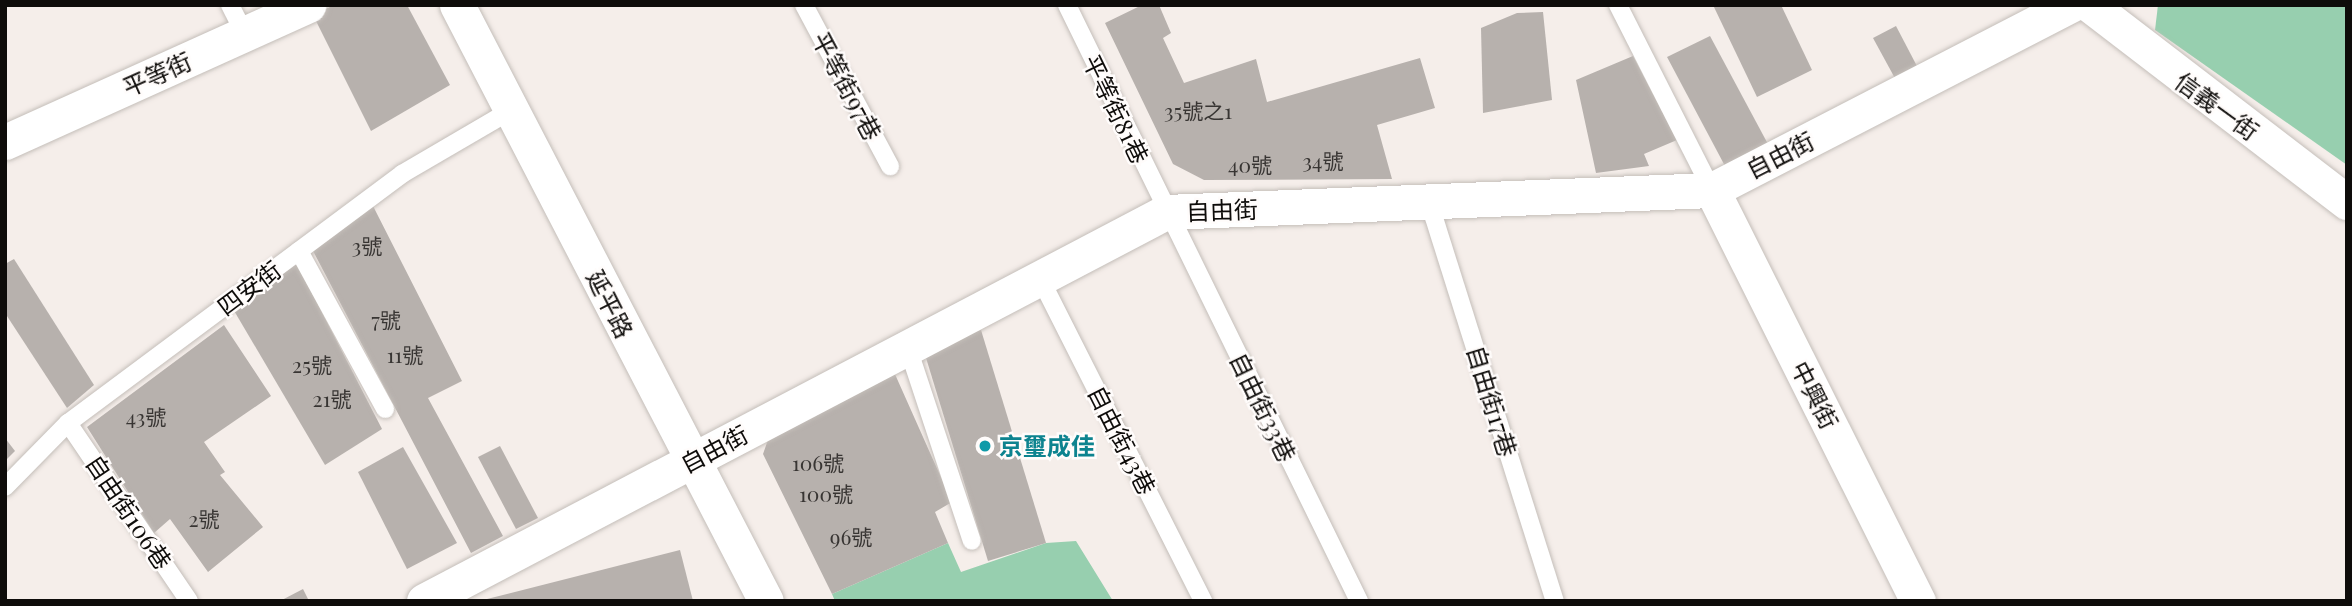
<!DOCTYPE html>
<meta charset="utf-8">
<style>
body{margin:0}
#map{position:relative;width:2352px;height:606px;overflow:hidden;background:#f5eeea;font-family:"Playfair Display","Noto Sans TC",serif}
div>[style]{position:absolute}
.green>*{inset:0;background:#97cfaf}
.building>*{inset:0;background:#b7b1ad}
.roads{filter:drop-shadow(0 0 2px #c4beb9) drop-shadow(0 0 2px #c4beb9)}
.lane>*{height:18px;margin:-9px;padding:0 9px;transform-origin:9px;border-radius:9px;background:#fff}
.street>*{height:35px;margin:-17.5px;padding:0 17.5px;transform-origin:17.5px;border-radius:17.5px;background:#fff}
.dots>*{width:19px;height:19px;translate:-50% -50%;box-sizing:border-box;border:4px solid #fffcfb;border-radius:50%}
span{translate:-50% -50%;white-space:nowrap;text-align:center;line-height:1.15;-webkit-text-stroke:5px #fffcfb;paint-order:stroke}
.number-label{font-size:21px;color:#383533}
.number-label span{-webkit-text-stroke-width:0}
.street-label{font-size:24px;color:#0e0c0a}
.culture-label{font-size:24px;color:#0d838f;font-weight:700}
.left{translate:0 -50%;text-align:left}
.frame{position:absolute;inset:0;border:7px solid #0e0c0a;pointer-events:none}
</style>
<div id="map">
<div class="green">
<div style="clip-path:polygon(2158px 5px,2347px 5px,2347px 165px,2155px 30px)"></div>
<div style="clip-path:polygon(1076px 541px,1113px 601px,835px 601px,832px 594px,948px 543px,961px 572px,1046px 543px)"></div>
</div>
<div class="building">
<div style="clip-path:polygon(334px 5px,407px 5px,450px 85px,371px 131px,313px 15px)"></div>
<div style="clip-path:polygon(1142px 5px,1159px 5px,1171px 33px,1163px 38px,1184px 83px,1256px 59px,1267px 102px,1420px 58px,1435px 108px,1377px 125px,1392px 179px,1204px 180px,1173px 164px,1105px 23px)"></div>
<div style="clip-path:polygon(1713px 5px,1781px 5px,1812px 70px,1757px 97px)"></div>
<div style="clip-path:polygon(1543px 12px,1552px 100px,1483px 113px,1481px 28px,1517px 13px)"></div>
<div style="clip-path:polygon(1896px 26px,1919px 70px,1897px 82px,1873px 38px)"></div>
<div style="clip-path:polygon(1710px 36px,1769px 146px,1725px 166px,1667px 57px)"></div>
<div style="clip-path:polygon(1633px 56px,1677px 140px,1644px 154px,1649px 166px,1596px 173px,1576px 80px)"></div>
<div style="clip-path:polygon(373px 206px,462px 381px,428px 398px,503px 536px,471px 553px,312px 249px)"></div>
<div style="clip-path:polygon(14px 259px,94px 385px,67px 408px,5px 313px,5px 264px)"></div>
<div style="clip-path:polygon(296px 262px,382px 429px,325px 465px,233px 309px)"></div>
<div style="clip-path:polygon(224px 325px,271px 396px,204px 442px,225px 472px,220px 475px,263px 527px,208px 572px,170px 519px,154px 533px,87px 427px)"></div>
<div style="clip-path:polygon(981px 330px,1046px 543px,988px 561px,923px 348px)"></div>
<div style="clip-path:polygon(894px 372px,952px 502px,935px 512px,948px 543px,832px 594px,763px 454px,770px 434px)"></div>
<div style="clip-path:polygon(5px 438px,15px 451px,5px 461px)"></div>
<div style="clip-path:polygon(500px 446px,538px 518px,516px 529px,478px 457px)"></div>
<div style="clip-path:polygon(403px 447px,457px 543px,407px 569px,358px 472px)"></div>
<div style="clip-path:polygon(680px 550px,693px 601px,483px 601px,483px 600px)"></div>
<div style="clip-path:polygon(303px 589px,309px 601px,280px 601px)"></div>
</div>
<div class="roads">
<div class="lane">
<div style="left:230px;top:5px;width:33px;rotate:63deg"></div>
<div style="left:804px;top:5px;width:183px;rotate:61.9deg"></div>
<div style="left:1067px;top:5px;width:664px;rotate:63.9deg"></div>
<div style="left:1618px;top:5px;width:208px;rotate:63.1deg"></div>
<div style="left:1429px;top:202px;width:418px;rotate:72.5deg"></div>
<div style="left:299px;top:251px;width:180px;rotate:61.4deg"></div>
<div style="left:1041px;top:280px;width:360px;rotate:63.2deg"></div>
<div style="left:908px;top:348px;width:203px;rotate:71.7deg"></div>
<div style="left:68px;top:423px;width:215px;rotate:55.8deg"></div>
<div style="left:5px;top:487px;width:90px;rotate:-45.5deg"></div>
<div style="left:68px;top:423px;width:417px;rotate:-36.7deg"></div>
<div style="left:402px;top:174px;width:125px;rotate:-30.3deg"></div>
</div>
<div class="street">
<div style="left:457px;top:5px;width:671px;rotate:62.6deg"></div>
<div style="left:2090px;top:5px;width:324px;rotate:37.5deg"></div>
<div style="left:5px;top:142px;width:333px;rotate:-24.3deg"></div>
<div style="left:1712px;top:190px;width:460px;rotate:63.4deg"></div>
<div style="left:424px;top:601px;width:838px;rotate:-27.67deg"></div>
<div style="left:1166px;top:212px;width:546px;rotate:-2.31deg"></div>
<div style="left:1712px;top:190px;width:404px;rotate:-27.3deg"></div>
</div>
</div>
<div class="dots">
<div style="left:985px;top:446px;background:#0f9aa8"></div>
</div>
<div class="number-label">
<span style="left:1198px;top:110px">35號之1</span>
<span style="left:1323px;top:160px">34號</span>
<span style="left:1250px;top:164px">40號</span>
<span style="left:367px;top:245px">3號</span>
<span style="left:386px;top:319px">7號</span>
<span style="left:405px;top:354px">11號</span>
<span style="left:312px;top:364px">25號</span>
<span style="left:332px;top:398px">21號</span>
<span style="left:146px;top:416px">43號</span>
<span style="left:818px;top:462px">106號</span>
<span style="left:826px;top:493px">100號</span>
<span style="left:204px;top:518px">2號</span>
<span style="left:851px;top:536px">96號</span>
</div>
<div class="street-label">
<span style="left:157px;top:74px;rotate:-24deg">平等街</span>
<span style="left:847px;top:86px;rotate:62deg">平等街97巷</span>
<span style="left:2217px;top:106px;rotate:36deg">信義一街</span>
<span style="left:1116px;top:109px;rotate:64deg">平等街81巷</span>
<span style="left:1780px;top:155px;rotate:-27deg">自由街</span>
<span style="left:1222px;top:210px;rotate:-2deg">自由街</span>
<span style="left:249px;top:288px;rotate:-37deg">四安街</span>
<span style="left:610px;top:304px;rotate:63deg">延平路</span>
<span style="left:1815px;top:395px;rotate:63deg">中興街</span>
<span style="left:1492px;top:401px;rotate:73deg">自由街17巷</span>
<span style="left:1263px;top:407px;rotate:64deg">自由街33巷</span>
<span style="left:1122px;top:440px;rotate:63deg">自由街43巷</span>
<span style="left:714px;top:449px;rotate:-28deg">自由街</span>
<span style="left:129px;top:512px;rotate:56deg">自由街106巷</span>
</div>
<div class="culture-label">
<span class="left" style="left:999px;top:446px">京璽成佳</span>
</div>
<div class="frame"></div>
</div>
